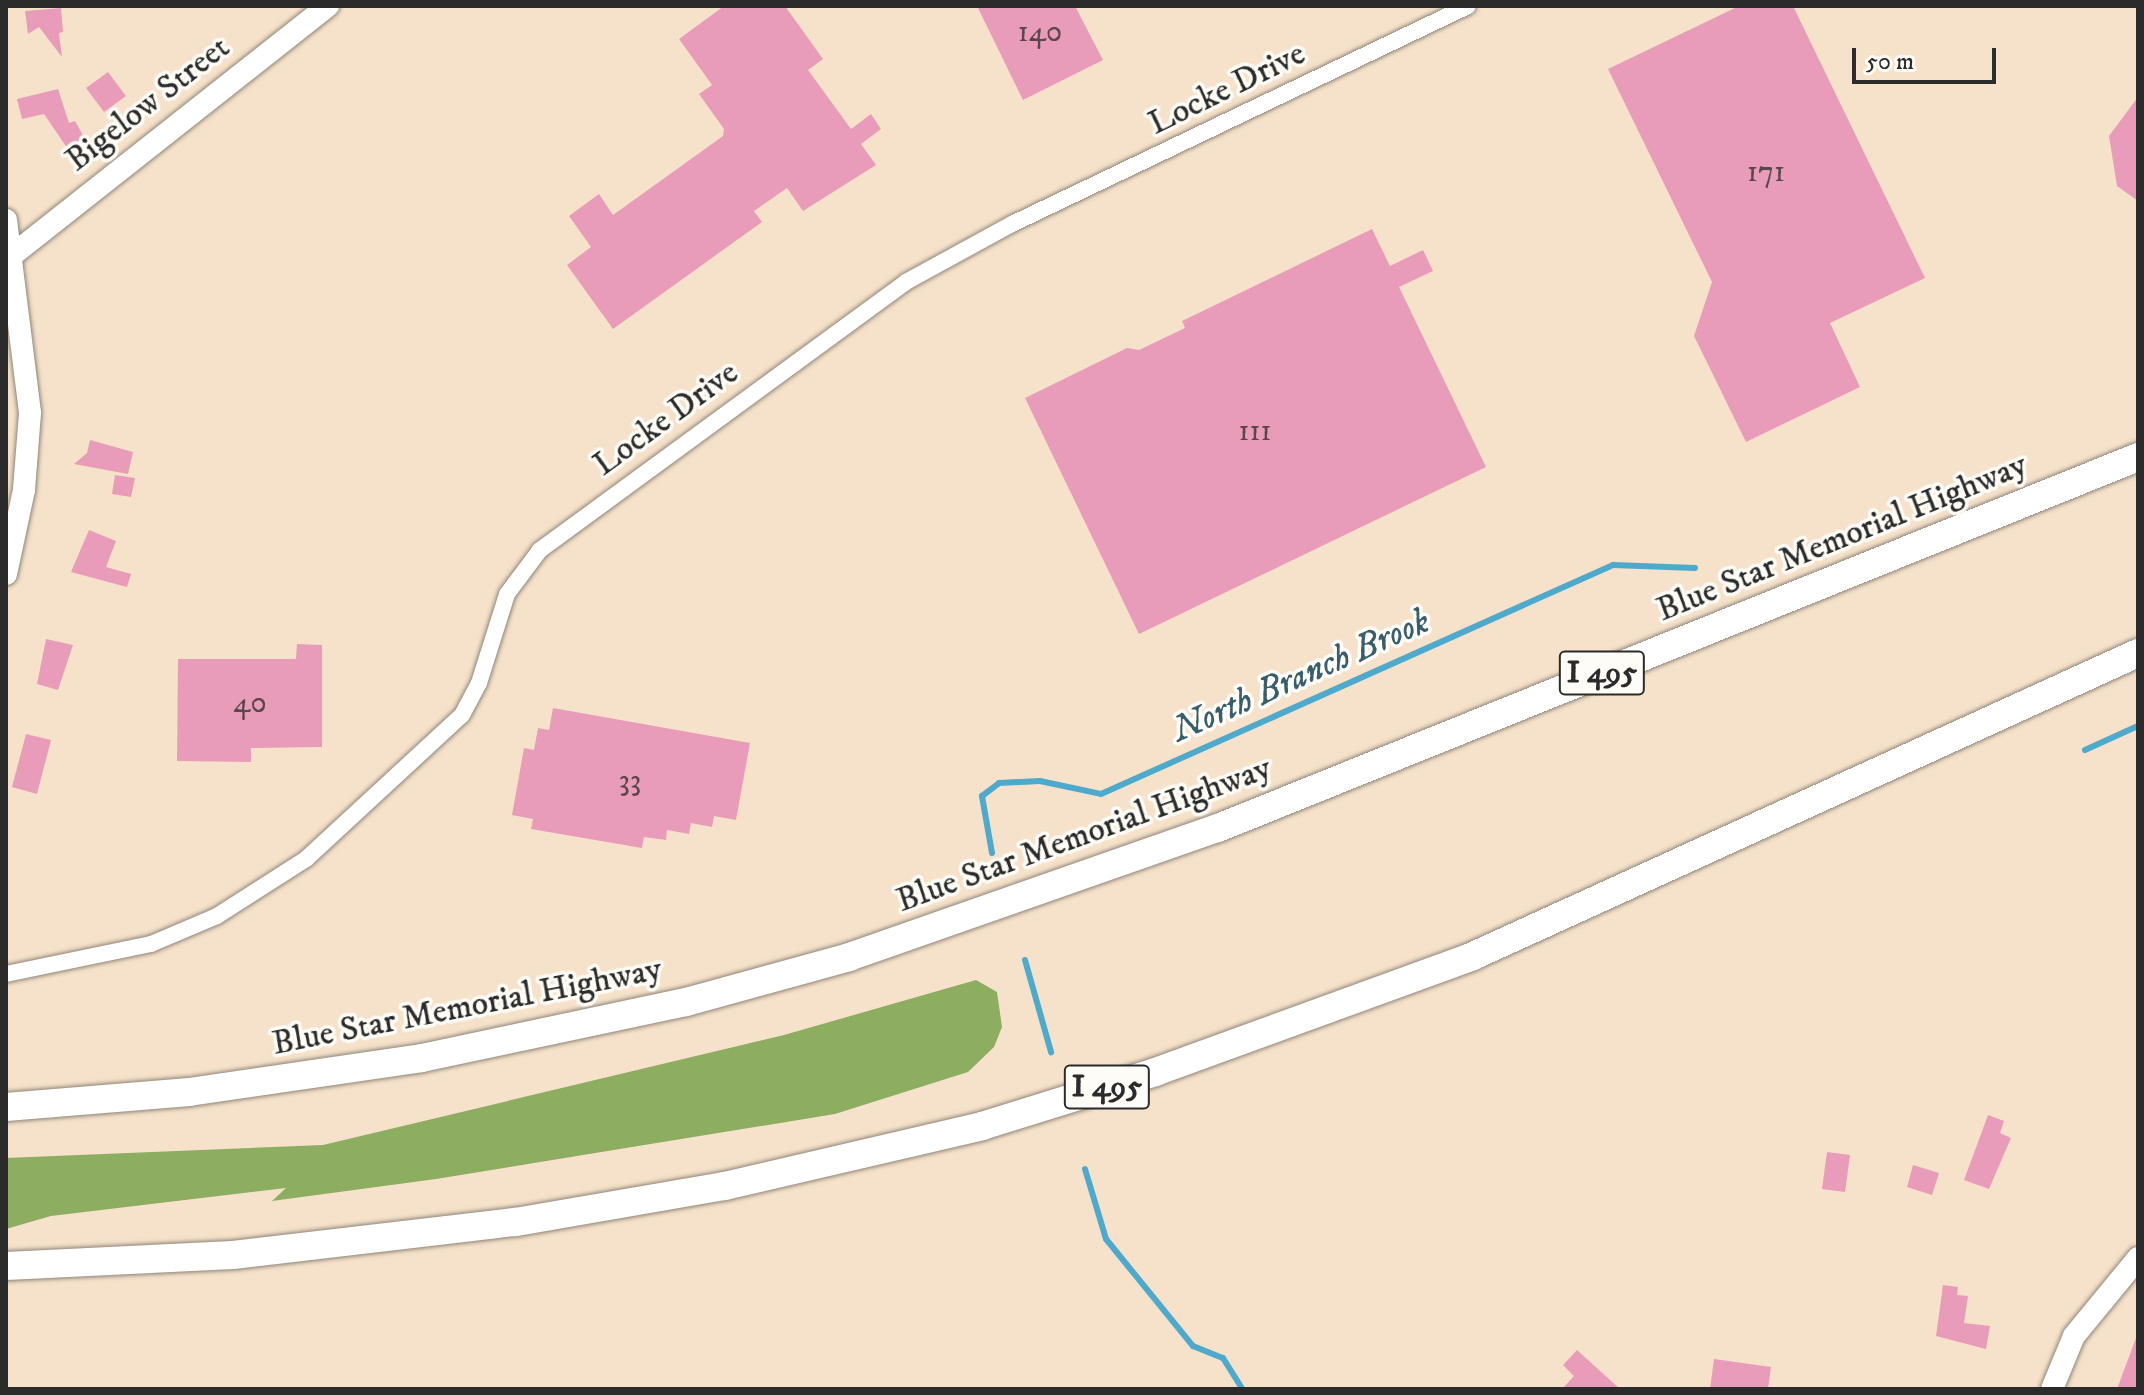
<!DOCTYPE html>
<style>
body{margin:0}
#map{position:relative;width:2144px;height:1395px;overflow:hidden;background:#f6e2ca;font-family:"IM FELL DW Pica",serif}
div>[style]{position:absolute}
.forest>*{inset:0;background:#8dad61}
.stream>*{height:6px;margin:-3px;padding:0 3px;transform-origin:3px;border-radius:3px;background:#4daacc}
.building>*{inset:0;background:#e99cb9}
.roads{filter:drop-shadow(0 0 2px #90867a) drop-shadow(0 0 2px #90867a)}
.street>*{height:16px;margin:-8px;padding:0 8px;transform-origin:8px;border-radius:8px;background:#fff}
.secondary>*{height:22px;margin:-11px;padding:0 11px;transform-origin:11px;border-radius:11px;background:#fff}
.highway>*{height:28px;margin:-14px;padding:0 14px;transform-origin:14px;border-radius:14px;background:#fff}
span{translate:-50% -50%;white-space:nowrap;text-align:center;line-height:1.15;-webkit-text-stroke:7px #fdfcf7;paint-order:stroke}
.number-label{font-size:30px;color:#5a474e}
.number-label span{-webkit-text-stroke-width:0}
.shield-label span{padding:2px 6px;background:#fdfcf7;border:2px solid;border-radius:6px;-webkit-text-stroke-width:0}
.shield-label{font-size:32px;color:#2b2b2b;font-weight:700}
.street-label{font-size:34px;color:#2b2b2b}
.water-label{font-size:36px;color:#395e6b;font-style:italic}
.frame{position:absolute;inset:0;border:8px solid #2b2b2b;pointer-events:none}
.scale{position:absolute;left:1852px;top:48px;width:144px;height:36px;box-sizing:border-box;border:4px solid #2b2b2b;border-top:0;padding-left:10px;font-size:24px;line-height:28px;white-space:nowrap;color:#2b2b2b;-webkit-text-stroke:6px #fdfcf7;paint-order:stroke}
</style>
<div id="map">
<div class="forest">
<div style="clip-path:polygon(976px 980px,997px 992px,1002px 1027px,994px 1047px,968px 1072px,835px 1114px,436px 1179px,272px 1201px,286px 1188px,51px 1216px,6px 1229px,6px 1158px,323px 1145px,784px 1035px)"></div>
</div>
<div class="stream">
<div style="left:2085px;top:750px;width:58px;rotate:-24.4deg"></div>
<div style="left:992px;top:853px;width:58px;rotate:-100deg"></div>
<div style="left:982px;top:796px;width:21px;rotate:-37deg"></div>
<div style="left:999px;top:783px;width:41px;rotate:-2.8deg"></div>
<div style="left:1040px;top:781px;width:62px;rotate:12deg"></div>
<div style="left:1101px;top:794px;width:561px;rotate:-24.1deg"></div>
<div style="left:1613px;top:565px;width:82px;rotate:2.1deg"></div>
<div style="left:1025px;top:960px;width:96px;rotate:74.2deg"></div>
<div style="left:1085px;top:1169px;width:73px;rotate:73.3deg"></div>
<div style="left:1106px;top:1239px;width:138px;rotate:50.9deg"></div>
<div style="left:1193px;top:1346px;width:32px;rotate:22deg"></div>
<div style="left:1223px;top:1358px;width:36px;rotate:58deg"></div>
</div>
<div class="building">
<div style="clip-path:polygon(724px 6px,785px 6px,823px 59px,808px 70px,851px 129px,871px 114px,881px 129px,861px 144px,876px 165px,803px 211px,787px 188px,754px 211px,762px 222px,613px 329px,567px 265px,591px 247px,569px 216px,599px 194px,613px 215px,723px 136px,724px 129px,699px 94px,712px 85px,679px 39px)"></div>
<div style="clip-path:polygon(977px 6px,1075px 6px,1103px 60px,1023px 100px)"></div>
<div style="clip-path:polygon(1739px 6px,1793px 6px,1925px 278px,1830px 323px,1860px 387px,1746px 442px,1694px 336px,1712px 282px,1608px 69px)"></div>
<div style="clip-path:polygon(61px 8px,63px 32px,59px 33px,62px 57px,39px 27px,28px 34px,25px 11px)"></div>
<div style="clip-path:polygon(108px 72px,126px 96px,104px 112px,86px 88px)"></div>
<div style="clip-path:polygon(58px 89px,69px 123px,75px 121px,89px 146px,75px 153px,76px 161px,44px 114px,22px 119px,17px 99px)"></div>
<div style="clip-path:polygon(2138px 97px,2138px 201px,2117px 186px,2109px 136px)"></div>
<div style="clip-path:polygon(1372px 229px,1390px 266px,1423px 250px,1433px 271px,1399px 287px,1486px 467px,1139px 634px,1025px 398px,1127px 348px,1139px 350px,1185px 328px,1182px 321px)"></div>
<div style="clip-path:polygon(90px 440px,133px 452px,128px 474px,74px 464px,87px 453px)"></div>
<div style="clip-path:polygon(115px 475px,135px 478px,131px 497px,112px 494px)"></div>
<div style="clip-path:polygon(89px 530px,116px 541px,106px 567px,131px 574px,127px 587px,71px 572px)"></div>
<div style="clip-path:polygon(46px 639px,73px 645px,58px 690px,37px 684px)"></div>
<div style="clip-path:polygon(297px 644px,322px 645px,322px 747px,251px 748px,251px 762px,177px 761px,178px 659px,296px 659px)"></div>
<div style="clip-path:polygon(553px 708px,750px 743px,736px 820px,714px 816px,712px 827px,691px 823px,689px 834px,667px 830px,666px 840px,644px 837px,642px 848px,531px 829px,533px 819px,512px 815px,524px 748px,534px 750px,538px 728px,549px 730px)"></div>
<div style="clip-path:polygon(26px 734px,51px 740px,37px 794px,12px 787px)"></div>
<div style="clip-path:polygon(1988px 1115px,2004px 1121px,2000px 1133px,2011px 1138px,1989px 1189px,1964px 1180px)"></div>
<div style="clip-path:polygon(1827px 1152px,1850px 1155px,1845px 1192px,1822px 1189px)"></div>
<div style="clip-path:polygon(1913px 1165px,1939px 1173px,1932px 1195px,1907px 1187px)"></div>
<div style="clip-path:polygon(1943px 1285px,1958px 1287px,1957px 1295px,1968px 1296px,1964px 1323px,1990px 1326px,1986px 1349px,1936px 1336px)"></div>
<div style="clip-path:polygon(2136px 1338px,2138px 1389px,2117px 1389px)"></div>
<div style="clip-path:polygon(1577px 1350px,1620px 1389px,1562px 1389px,1574px 1376px,1563px 1365px)"></div>
<div style="clip-path:polygon(1714px 1359px,1771px 1367px,1768px 1389px,1710px 1389px)"></div>
</div>
<div class="roads">
<div class="street">
<div style="left:6px;top:974px;width:148px;rotate:-11.7deg"></div>
<div style="left:151px;top:944px;width:72px;rotate:-23deg"></div>
<div style="left:217px;top:916px;width:106px;rotate:-32.6deg"></div>
<div style="left:306px;top:859px;width:212px;rotate:-42.7deg"></div>
<div style="left:462px;top:715px;width:36px;rotate:-62deg"></div>
<div style="left:479px;top:683px;width:93px;rotate:-72.5deg"></div>
<div style="left:507px;top:594px;width:55px;rotate:-53.1deg"></div>
<div style="left:540px;top:550px;width:454px;rotate:-36.2deg"></div>
<div style="left:906px;top:282px;width:121px;rotate:-28.7deg"></div>
<div style="left:1012px;top:224px;width:505px;rotate:-25.55deg"></div>
</div>
<div class="secondary">
<div style="left:6px;top:220px;width:194px;rotate:82.9deg"></div>
<div style="left:30px;top:413px;width:77px;rotate:94.5deg"></div>
<div style="left:24px;top:490px;width:86px;rotate:102.1deg"></div>
<div style="left:11px;top:256px;width:404px;rotate:-38.3deg"></div>
<div style="left:2052px;top:1389px;width:57px;rotate:-67.5deg"></div>
<div style="left:2074px;top:1336px;width:101px;rotate:-50.6deg"></div>
</div>
<div class="highway">
<div style="left:6px;top:1107px;width:184px;rotate:-4.7deg"></div>
<div style="left:189px;top:1092px;width:235px;rotate:-8.3deg"></div>
<div style="left:422px;top:1058px;width:270px;rotate:-12deg"></div>
<div style="left:686px;top:1002px;width:169px;rotate:-15.4deg"></div>
<div style="left:849px;top:957px;width:391px;rotate:-19.3deg"></div>
<div style="left:1218px;top:828px;width:992px;rotate:-21.96deg"></div>
<div style="left:6px;top:1266px;width:227px;rotate:-2.8deg"></div>
<div style="left:233px;top:1255px;width:285px;rotate:-6.7deg"></div>
<div style="left:516px;top:1222px;width:212px;rotate:-9.8deg"></div>
<div style="left:725px;top:1186px;width:264px;rotate:-13.1deg"></div>
<div style="left:982px;top:1126px;width:181px;rotate:-17.3deg"></div>
<div style="left:1155px;top:1072px;width:338px;rotate:-20deg"></div>
<div style="left:1473px;top:956px;width:731px;rotate:-24.5deg"></div>
</div>
</div>
<div class="number-label">
<span style="left:1040px;top:33px">140</span>
<span style="left:1766px;top:173px">171</span>
<span style="left:1255px;top:432px">111</span>
<span style="left:250px;top:704px">40</span>
<span style="left:630px;top:782px">33</span>
</div>
<div class="shield-label">
<span style="left:1602px;top:673px">I 495</span>
<span style="left:1107px;top:1087px">I 495</span>
</div>
<div class="street-label">
<span style="left:1227px;top:89px;rotate:-26deg">Locke Drive</span>
<span style="left:148px;top:104px;rotate:-38deg">Bigelow Street</span>
<span style="left:666px;top:419px;rotate:-36deg">Locke Drive</span>
<span style="left:1842px;top:538px;rotate:-22deg">Blue Star Memorial Highway</span>
<span style="left:1084px;top:835px;rotate:-20deg">Blue Star Memorial Highway</span>
<span style="left:467px;top:1007px;rotate:-11deg">Blue Star Memorial Highway</span>
</div>
<div class="water-label">
<span style="left:1301px;top:676px;rotate:-24deg">North Branch Brook</span>
</div>
<div class="frame"></div>
<div class="scale">50 m</div>
</div>
